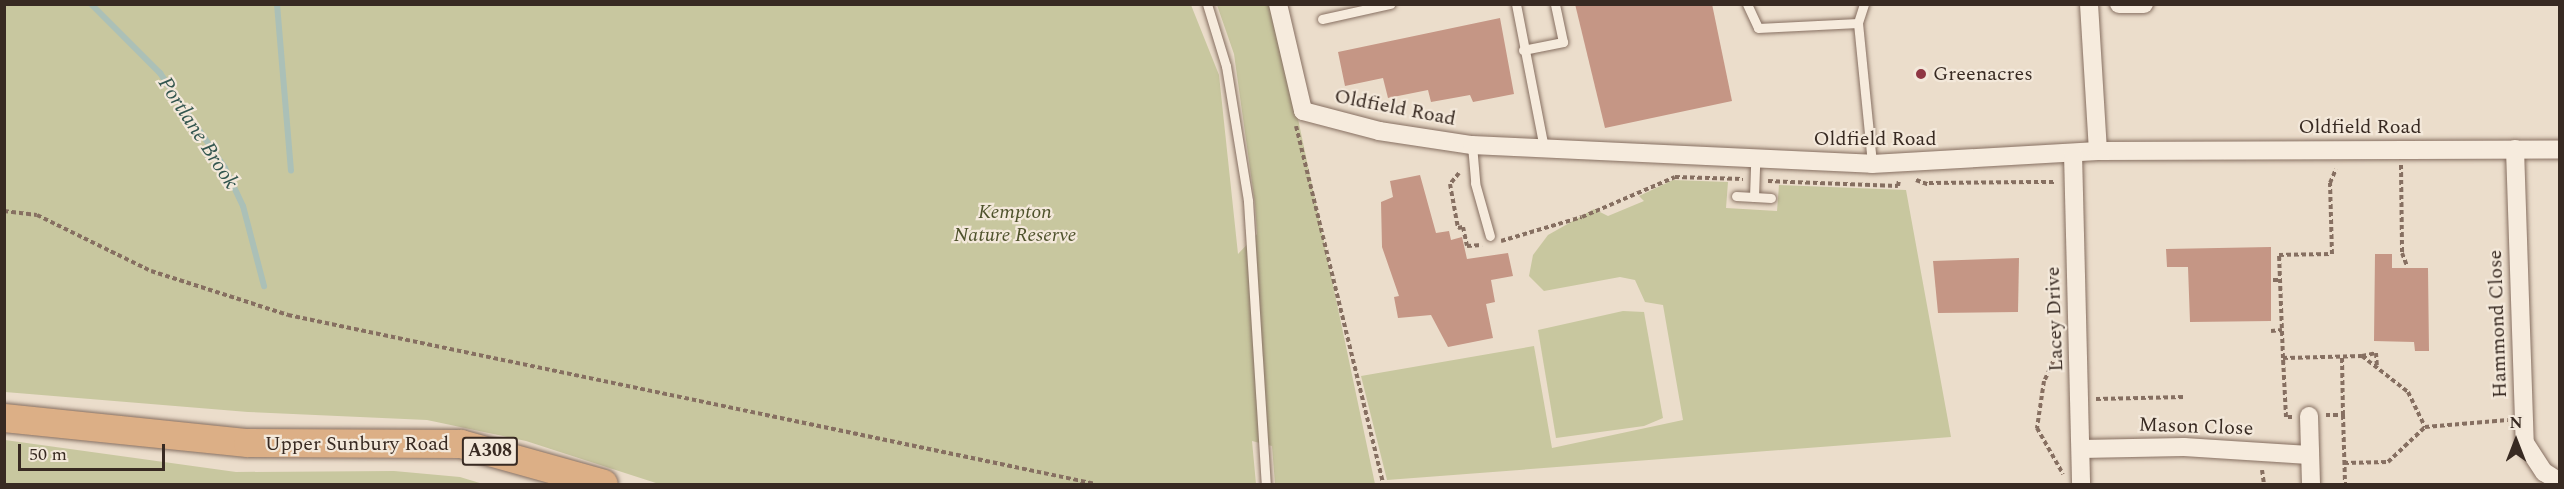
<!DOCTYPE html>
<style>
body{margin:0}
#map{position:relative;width:2564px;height:489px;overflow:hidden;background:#ebddcb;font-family:Spectral,serif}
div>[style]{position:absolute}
.green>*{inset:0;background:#c8c79f}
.stream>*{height:6px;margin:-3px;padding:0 3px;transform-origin:3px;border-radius:3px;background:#abc0b7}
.building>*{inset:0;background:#c59685}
.path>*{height:4px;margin-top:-2px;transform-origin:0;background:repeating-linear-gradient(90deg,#866f61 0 4.5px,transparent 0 7.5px)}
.roads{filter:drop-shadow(0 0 2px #866f61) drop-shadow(0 0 2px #866f61)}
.service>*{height:9px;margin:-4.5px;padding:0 4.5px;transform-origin:4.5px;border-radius:4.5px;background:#f6ebdd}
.minor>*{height:18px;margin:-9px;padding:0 9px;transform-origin:9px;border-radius:9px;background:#f6ebdd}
.trunk>*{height:28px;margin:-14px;padding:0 14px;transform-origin:14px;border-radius:14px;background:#dcaf86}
.dots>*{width:16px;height:16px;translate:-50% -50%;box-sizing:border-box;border:3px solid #f3e8da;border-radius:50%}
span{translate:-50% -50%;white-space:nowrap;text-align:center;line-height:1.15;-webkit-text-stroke:4.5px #f3e8da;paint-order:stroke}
.shield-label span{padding:2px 4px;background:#f3e8da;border:2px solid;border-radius:4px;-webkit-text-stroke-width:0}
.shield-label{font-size:18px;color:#382a22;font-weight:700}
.poi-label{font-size:20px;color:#382a22}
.left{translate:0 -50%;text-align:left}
.street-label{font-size:20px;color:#382a22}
.park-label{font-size:20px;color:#4e522b;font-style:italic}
.water-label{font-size:21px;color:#33564f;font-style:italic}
.frame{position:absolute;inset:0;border:6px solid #382a22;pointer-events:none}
.north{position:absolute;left:2486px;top:411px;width:60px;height:60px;-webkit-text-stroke:4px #f3e8da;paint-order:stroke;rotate:0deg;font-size:16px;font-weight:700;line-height:24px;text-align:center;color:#382a22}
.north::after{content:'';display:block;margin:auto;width:21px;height:27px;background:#382a22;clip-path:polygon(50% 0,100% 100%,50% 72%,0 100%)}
.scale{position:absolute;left:18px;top:444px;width:147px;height:27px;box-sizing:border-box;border:3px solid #382a22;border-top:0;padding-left:8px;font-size:18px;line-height:21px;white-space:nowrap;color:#382a22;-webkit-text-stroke:4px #f3e8da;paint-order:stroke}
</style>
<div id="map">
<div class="green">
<div style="clip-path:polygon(4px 5px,1191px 5px,1219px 75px,1238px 254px,1257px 234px,1255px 204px,1234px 54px,1217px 5px,1274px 5px,1375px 484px,1275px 484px,1272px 446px,1252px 441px,1256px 484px,659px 484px,526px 441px,427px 420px,248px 412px,5px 392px)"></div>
<div style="clip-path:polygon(1673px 180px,1728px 182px,1726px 208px,1777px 211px,1779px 185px,1906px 190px,1951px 437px,1387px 480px,1361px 376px,1534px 346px,1552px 448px,1683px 420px,1663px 305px,1645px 302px,1635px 280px,1620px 277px,1544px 291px,1529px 276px,1533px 255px,1548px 235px,1594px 209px,1608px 216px,1644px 201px,1639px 196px)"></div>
<div style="clip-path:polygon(1623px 311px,1644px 312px,1663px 418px,1644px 426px,1556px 438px,1538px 330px)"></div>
<div style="clip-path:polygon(5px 440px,236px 472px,394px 471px,460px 477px,483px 484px,5px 484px)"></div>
</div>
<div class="stream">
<div style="left:91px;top:4px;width:98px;rotate:45deg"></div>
<div style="left:160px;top:73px;width:115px;rotate:55.6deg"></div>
<div style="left:225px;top:168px;width:42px;rotate:64.7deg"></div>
<div style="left:243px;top:206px;width:83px;rotate:75.3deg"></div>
<div style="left:277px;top:4px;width:167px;rotate:85.2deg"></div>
</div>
<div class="building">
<div style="clip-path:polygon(1575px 4px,1712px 4px,1732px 101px,1605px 128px)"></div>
<div style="clip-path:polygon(1500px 18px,1514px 94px,1473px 102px,1470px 95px,1431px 102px,1428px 90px,1388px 98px,1383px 78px,1345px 86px,1338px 52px)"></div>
<div style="clip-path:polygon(1420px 175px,1436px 233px,1449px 231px,1451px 240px,1462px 237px,1467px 259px,1508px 253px,1513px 276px,1491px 280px,1495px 302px,1486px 304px,1493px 338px,1448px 347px,1431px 315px,1398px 318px,1394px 297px,1399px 296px,1382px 247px,1381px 202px,1393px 197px,1390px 181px)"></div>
<div style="clip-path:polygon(2271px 247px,2271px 321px,2190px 322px,2188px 267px,2167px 267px,2166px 249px)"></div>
<div style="clip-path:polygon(2375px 254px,2392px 254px,2392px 268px,2428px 268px,2429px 351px,2415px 351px,2414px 342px,2374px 341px)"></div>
<div style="clip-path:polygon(2019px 258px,2018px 312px,1938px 313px,1933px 261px)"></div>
</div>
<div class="path">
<div style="left:1296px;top:126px;width:368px;rotate:76.3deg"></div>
<div style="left:2401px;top:165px;width:88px;rotate:89.3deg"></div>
<div style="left:2402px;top:253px;width:14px;rotate:69deg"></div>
<div style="left:1459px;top:173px;width:14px;rotate:129deg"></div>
<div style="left:1450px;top:184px;width:45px;rotate:79.7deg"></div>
<div style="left:1458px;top:228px;width:5px;rotate:-11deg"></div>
<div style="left:1463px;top:227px;width:19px;rotate:78deg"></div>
<div style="left:1467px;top:246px;width:15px;rotate:-4deg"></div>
<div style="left:1916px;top:180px;width:15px;rotate:20deg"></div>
<div style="left:1768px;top:181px;width:130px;rotate:2.2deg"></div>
<div style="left:1898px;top:186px;width:6px;rotate:-81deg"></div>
<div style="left:1929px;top:183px;width:126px;rotate:-0.5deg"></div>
<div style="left:4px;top:211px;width:33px;rotate:7deg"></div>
<div style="left:37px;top:215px;width:127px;rotate:26.2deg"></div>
<div style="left:151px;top:271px;width:144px;rotate:17.8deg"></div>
<div style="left:288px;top:315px;width:825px;rotate:11.81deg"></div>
<div style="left:1501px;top:241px;width:84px;rotate:-16.5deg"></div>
<div style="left:1582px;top:217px;width:101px;rotate:-23.3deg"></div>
<div style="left:1675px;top:177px;width:68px;rotate:1.7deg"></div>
<div style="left:2273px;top:280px;width:8px"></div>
<div style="left:2271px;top:331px;width:11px;rotate:-5deg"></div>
<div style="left:2059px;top:348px;width:36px;rotate:114deg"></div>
<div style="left:2044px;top:381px;width:48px;rotate:98.5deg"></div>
<div style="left:2037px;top:428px;width:53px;rotate:60.5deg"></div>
<div style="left:2362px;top:356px;width:14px;rotate:-12deg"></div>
<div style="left:2376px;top:353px;width:14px;rotate:86deg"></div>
<div style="left:2283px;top:358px;width:103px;rotate:-92.2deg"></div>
<div style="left:2279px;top:255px;width:53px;rotate:-1.1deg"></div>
<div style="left:2332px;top:254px;width:71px;rotate:-91.6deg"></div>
<div style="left:2330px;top:183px;width:15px;rotate:-67deg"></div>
<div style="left:2096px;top:399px;width:88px;rotate:-1.3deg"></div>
<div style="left:2326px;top:415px;width:17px"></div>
<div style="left:2343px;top:415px;width:59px;rotate:-91deg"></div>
<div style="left:2343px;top:415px;width:69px;rotate:88.3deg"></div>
<div style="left:2292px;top:417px;width:6px;rotate:180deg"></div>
<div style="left:2286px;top:417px;width:59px;rotate:-92.9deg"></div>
<div style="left:2283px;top:358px;width:79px;rotate:-1.5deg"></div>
<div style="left:2362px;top:356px;width:58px;rotate:38deg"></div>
<div style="left:2408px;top:392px;width:39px;rotate:64deg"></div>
<div style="left:2425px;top:427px;width:83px;rotate:-4.8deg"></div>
<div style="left:2344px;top:463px;width:44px;rotate:-1.3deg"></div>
<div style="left:2388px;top:462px;width:51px;rotate:-43.4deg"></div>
<div style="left:2262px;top:470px;width:14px;rotate:82deg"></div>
</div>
<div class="roads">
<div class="service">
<div style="left:1207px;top:4px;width:65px;rotate:73deg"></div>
<div style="left:1226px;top:66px;width:137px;rotate:80.7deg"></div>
<div style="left:1248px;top:201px;width:284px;rotate:86.4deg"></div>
<div style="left:1516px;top:4px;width:147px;rotate:79deg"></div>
<div style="left:1747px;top:4px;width:26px;rotate:65deg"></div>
<div style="left:1758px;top:28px;width:100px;rotate:-2.9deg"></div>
<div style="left:1864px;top:4px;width:20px;rotate:108deg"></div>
<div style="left:1858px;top:23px;width:142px;rotate:84.3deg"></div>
<div style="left:1322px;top:19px;width:70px;rotate:-12.4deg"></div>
<div style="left:1523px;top:50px;width:41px;rotate:-11.3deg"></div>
<div style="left:1563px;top:42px;width:39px;rotate:-102deg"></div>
<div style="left:1472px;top:145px;width:38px;rotate:85deg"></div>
<div style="left:1475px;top:183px;width:55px;rotate:74.2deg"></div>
<div style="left:1736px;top:196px;width:18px;rotate:3deg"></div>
<div style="left:1754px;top:197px;width:37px;rotate:-88deg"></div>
<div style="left:1754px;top:197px;width:17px;rotate:3deg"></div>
</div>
<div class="minor">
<div style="left:1278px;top:4px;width:110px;rotate:76.8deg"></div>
<div style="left:1303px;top:111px;width:79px;rotate:14.7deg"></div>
<div style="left:1379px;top:131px;width:94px;rotate:8.6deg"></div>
<div style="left:1472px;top:145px;width:400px;rotate:2.7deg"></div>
<div style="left:1872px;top:164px;width:226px;rotate:-3.3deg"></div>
<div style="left:2098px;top:151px;width:462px;rotate:-0.2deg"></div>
<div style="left:2089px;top:4px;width:147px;rotate:86.5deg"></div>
<div style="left:2119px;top:4px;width:25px"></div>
<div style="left:2515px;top:149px;width:294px;rotate:88.1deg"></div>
<div style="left:2525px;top:443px;width:35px;rotate:57deg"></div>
<div style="left:2544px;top:472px;width:19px;rotate:32deg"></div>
<div style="left:2073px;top:153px;width:331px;rotate:88.6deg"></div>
<div style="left:2309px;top:416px;width:68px;rotate:88.3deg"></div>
<div style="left:2081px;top:449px;width:103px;rotate:-1.1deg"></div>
<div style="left:2184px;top:447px;width:125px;rotate:3.7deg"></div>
</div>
<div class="trunk">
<div style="left:4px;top:418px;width:245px;rotate:5.9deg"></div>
<div style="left:248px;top:443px;width:213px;rotate:0.3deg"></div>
<div style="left:461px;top:444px;width:148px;rotate:15.6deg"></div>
</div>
</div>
<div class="dots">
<div style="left:1921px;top:74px;background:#8f3643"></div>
</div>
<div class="shield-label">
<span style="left:490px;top:451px">A308</span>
</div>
<div class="poi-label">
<span class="left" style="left:1933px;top:74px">Greenacres</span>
</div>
<div class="street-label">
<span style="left:1395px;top:108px;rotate:11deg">Oldfield Road</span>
<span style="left:2360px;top:127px">Oldfield Road</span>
<span style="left:1875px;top:139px">Oldfield Road</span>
<span style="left:2055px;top:319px;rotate:-92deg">Lacey Drive</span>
<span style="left:2498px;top:324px;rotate:-92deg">Hammond Close</span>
<span style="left:2196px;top:427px;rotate:2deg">Mason Close</span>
<span style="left:357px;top:444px">Upper Sunbury Road</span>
</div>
<div class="park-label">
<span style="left:1015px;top:224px">Kempton<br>Nature Reserve</span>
</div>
<div class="water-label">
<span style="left:198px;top:133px;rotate:57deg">Portlane Brook</span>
</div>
<div class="frame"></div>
<div class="north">N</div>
<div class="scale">50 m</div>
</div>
